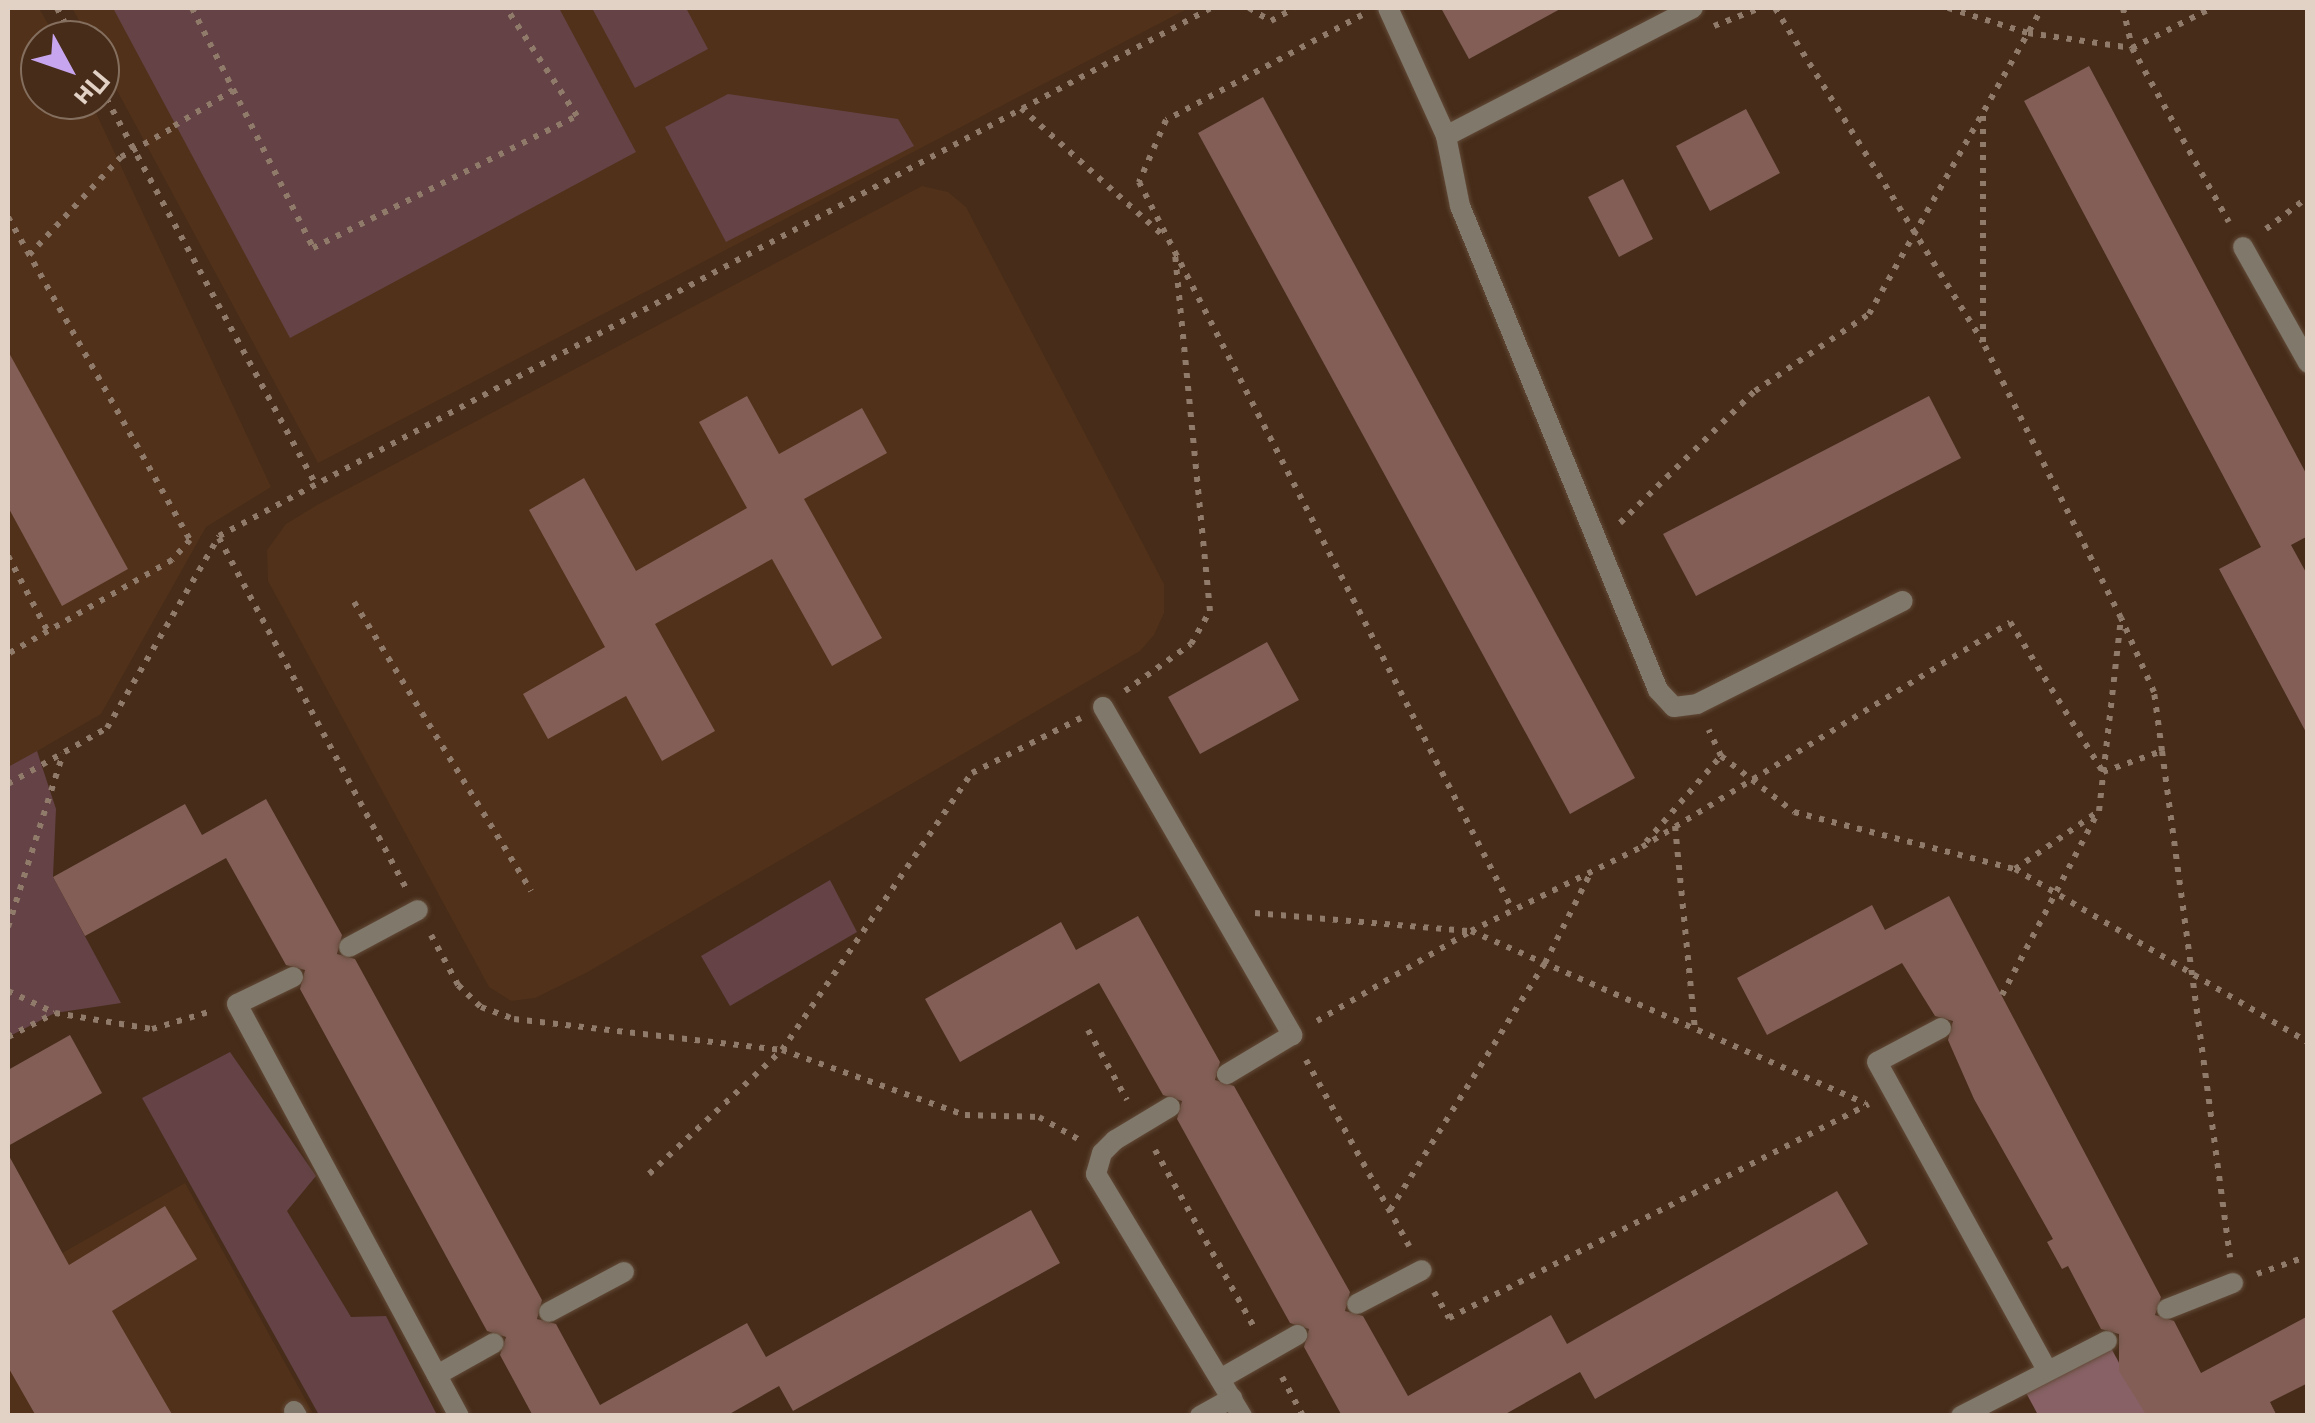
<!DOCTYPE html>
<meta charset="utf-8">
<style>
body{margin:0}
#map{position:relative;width:2315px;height:1423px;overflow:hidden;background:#462c19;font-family:Raleway,sans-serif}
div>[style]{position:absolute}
.built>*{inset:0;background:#513119}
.green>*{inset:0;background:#644246}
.forest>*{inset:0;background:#876165}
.building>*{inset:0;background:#825e56}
.path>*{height:6px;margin-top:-3px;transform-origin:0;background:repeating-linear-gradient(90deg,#907a6a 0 5px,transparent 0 13px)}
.roads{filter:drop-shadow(0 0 2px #624a38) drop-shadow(0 0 2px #624a38)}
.service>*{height:20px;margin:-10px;padding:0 10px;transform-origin:10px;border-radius:10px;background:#80786a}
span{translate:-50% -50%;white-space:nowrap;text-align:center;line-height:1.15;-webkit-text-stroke:8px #462c19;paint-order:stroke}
.frame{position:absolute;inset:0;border:10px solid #e2d1c5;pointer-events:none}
.north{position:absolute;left:20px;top:20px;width:100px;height:100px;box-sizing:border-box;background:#462c19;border:2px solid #846e5e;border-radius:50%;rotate:130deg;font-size:28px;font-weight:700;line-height:40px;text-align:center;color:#e2d1c5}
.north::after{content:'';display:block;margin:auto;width:35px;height:45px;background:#c7a6ef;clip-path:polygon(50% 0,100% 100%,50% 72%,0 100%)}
</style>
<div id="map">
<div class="built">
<div style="clip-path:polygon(8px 8px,39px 8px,57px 40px,40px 40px,40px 100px,90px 100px,271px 487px,206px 527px,101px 714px,8px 768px)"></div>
<div style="clip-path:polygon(72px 8px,1189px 8px,318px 463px,100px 59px,100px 40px,90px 40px)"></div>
<div style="clip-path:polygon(922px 186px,948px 192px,966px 207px,1164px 584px,1164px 613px,1154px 635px,1140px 651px,586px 973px,535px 998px,511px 1001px,489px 987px,268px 581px,267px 550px,286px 524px,317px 505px)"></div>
<div style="clip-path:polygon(185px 1183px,314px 1415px,8px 1415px,8px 1284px)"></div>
</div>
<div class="green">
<div style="clip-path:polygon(113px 8px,559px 8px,636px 152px,290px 338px)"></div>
<div style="clip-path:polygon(592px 8px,686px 8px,708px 49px,635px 88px)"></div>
<div style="clip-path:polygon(728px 94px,898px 119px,914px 146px,726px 242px,665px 127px)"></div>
<div style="clip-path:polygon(37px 751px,56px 809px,53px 877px,121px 1003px,55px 1013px,8px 1037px,8px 767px)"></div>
<div style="clip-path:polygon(830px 880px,857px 932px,730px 1006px,701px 956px)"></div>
<div style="clip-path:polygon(230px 1052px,316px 1176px,287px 1211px,351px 1317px,386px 1316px,437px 1415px,319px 1415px,142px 1098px)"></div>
</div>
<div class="forest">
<div style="clip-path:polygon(2110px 1346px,2147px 1415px,2038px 1415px,2024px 1389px)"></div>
</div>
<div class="building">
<div style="clip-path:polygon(1441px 8px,1562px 8px,1469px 59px)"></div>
<div style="clip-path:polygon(2089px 66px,2308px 477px,2308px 536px,2291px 545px,2308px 576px,2308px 736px,2219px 569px,2261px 547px,2024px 101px)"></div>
<div style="clip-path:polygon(1263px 97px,1635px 778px,1570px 814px,1198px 133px)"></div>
<div style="clip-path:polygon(1746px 109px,1780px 173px,1710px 211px,1676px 146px)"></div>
<div style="clip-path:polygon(1623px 179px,1653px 239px,1619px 257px,1588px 197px)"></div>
<div style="clip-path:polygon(8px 351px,128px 569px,62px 606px,8px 507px)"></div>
<div style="clip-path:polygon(747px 396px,779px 454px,862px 408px,887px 453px,804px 499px,882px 638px,832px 666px,772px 559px,655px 624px,715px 731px,662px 761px,626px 696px,548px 739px,523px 694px,605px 647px,529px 510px,584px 478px,636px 571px,747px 508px,699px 422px)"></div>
<div style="clip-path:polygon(1929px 396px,1961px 458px,1696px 596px,1663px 534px)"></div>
<div style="clip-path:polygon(1267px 642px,1299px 700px,1200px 754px,1168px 697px)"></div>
<div style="clip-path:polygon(266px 799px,342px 935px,337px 954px,355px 959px,542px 1300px,537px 1319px,556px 1324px,600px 1405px,747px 1323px,766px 1357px,1031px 1210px,1060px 1263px,793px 1411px,779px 1386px,726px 1416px,533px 1416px,500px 1355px,506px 1337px,487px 1331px,300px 989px,305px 970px,286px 965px,226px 858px,85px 936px,53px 877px,185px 804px,202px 835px)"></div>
<div style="clip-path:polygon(1949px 896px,2161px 1297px,2155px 1315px,2174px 1321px,2201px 1373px,2308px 1316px,2308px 1383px,2270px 1402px,2277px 1416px,2147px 1416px,2119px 1371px,2119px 1334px,2101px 1329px,2068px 1266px,2062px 1269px,2047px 1242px,2053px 1239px,1974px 1099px,1948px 1040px,1953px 1021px,1935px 1016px,1902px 963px,1767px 1035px,1737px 978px,1872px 905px,1885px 930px)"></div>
<div style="clip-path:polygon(1138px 916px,1220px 1062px,1215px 1080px,1234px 1086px,1350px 1292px,1345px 1311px,1363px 1316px,1408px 1396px,1551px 1315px,1567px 1344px,1837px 1191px,1868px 1244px,1595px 1399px,1580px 1372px,1502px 1416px,1342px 1416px,1304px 1347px,1309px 1329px,1290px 1323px,1177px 1119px,1182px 1101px,1163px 1095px,1099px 983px,960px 1062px,925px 999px,1061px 922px,1076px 950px)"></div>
<div style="clip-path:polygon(70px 1035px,102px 1093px,8px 1146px,8px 1070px)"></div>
<div style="clip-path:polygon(8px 1154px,69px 1265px,165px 1206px,197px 1259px,112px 1311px,173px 1416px,36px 1416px,8px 1367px)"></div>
</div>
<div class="path">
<div style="left:57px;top:8px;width:36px;rotate:62deg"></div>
<div style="left:192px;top:8px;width:269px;rotate:63.2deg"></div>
<div style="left:313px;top:248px;width:295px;rotate:-26.6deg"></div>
<div style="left:577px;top:116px;width:129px;rotate:-123.3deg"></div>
<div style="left:1249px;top:8px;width:26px;rotate:31deg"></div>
<div style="left:1271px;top:21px;width:26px;rotate:-29deg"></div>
<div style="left:1775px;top:8px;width:393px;rotate:58.1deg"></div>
<div style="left:1948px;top:8px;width:84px;rotate:17.4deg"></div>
<div style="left:2028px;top:33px;width:105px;rotate:8.2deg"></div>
<div style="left:2132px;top:48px;width:199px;rotate:60.9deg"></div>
<div style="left:2123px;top:8px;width:41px;rotate:77.3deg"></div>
<div style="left:2132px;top:48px;width:89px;rotate:-26.6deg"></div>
<div style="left:1362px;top:15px;width:222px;rotate:151.8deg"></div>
<div style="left:1166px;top:120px;width:68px;rotate:113.5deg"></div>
<div style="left:1139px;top:182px;width:819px;rotate:62.84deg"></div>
<div style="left:1714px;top:26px;width:49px;rotate:-21.4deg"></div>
<div style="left:100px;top:87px;width:452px;rotate:61.5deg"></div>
<div style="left:1021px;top:108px;width:195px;rotate:41.9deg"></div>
<div style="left:174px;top:126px;width:69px;rotate:-31.4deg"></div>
<div style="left:8px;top:217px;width:371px;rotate:60.6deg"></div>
<div style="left:190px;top:540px;width:27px;rotate:132deg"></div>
<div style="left:172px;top:560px;width:189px;rotate:150.2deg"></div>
<div style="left:2266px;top:229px;width:53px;rotate:-37.3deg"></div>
<div style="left:29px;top:255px;width:134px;rotate:-46.8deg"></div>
<div style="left:121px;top:157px;width:63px;rotate:-29.4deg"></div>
<div style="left:1620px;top:523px;width:189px;rotate:-44.4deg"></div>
<div style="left:1755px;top:391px;width:138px;rotate:-34deg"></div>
<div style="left:1869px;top:314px;width:352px;rotate:-60.5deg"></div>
<div style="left:219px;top:538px;width:397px;rotate:61.9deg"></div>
<div style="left:8px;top:556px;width:86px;rotate:62.2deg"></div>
<div style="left:354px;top:602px;width:339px;rotate:58.5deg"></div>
<div style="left:1125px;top:691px;width:81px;rotate:-35.5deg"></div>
<div style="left:1191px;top:644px;width:38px;rotate:-60deg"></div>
<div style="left:1210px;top:611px;width:362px;rotate:-95.6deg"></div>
<div style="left:2162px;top:751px;width:511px;rotate:82.35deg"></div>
<div style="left:1721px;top:756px;width:92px;rotate:37.5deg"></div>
<div style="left:1794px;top:812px;width:228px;rotate:14.5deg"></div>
<div style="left:2015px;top:869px;width:102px;rotate:-34.6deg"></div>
<div style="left:2099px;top:811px;width:194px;rotate:-83.5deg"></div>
<div style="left:2121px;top:618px;width:309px;rotate:-116.6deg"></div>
<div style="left:1983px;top:342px;width:232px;rotate:-90deg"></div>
<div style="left:8px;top:784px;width:114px;rotate:-29.5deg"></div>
<div style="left:107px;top:728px;width:222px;rotate:-59.7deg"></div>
<div style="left:219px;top:536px;width:1124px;rotate:-28.02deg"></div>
<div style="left:1675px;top:826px;width:204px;rotate:84.4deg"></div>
<div style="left:1646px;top:842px;width:114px;rotate:-48.9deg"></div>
<div style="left:1721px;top:756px;width:29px;rotate:-115deg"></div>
<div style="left:2015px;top:869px;width:340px;rotate:30.6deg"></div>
<div style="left:1255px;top:913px;width:217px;rotate:4.8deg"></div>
<div style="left:1471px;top:931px;width:191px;rotate:-26.2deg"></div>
<div style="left:1642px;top:847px;width:431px;rotate:-31.4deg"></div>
<div style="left:2010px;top:622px;width:176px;rotate:58.2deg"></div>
<div style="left:2103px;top:772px;width:63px;rotate:-19.6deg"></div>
<div style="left:2162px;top:751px;width:60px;rotate:-97.7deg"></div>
<div style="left:2154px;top:692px;width:81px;rotate:-114deg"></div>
<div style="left:8px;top:927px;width:182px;rotate:-72.4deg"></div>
<div style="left:431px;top:935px;width:57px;rotate:61.6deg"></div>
<div style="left:458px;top:985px;width:32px;rotate:44deg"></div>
<div style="left:481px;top:1007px;width:35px;rotate:20deg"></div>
<div style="left:514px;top:1019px;width:270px;rotate:6.6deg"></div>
<div style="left:782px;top:1050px;width:194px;rotate:19.6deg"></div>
<div style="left:965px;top:1115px;width:74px;rotate:1.5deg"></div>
<div style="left:1039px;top:1117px;width:45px;rotate:29.4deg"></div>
<div style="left:8px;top:991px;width:52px;rotate:25.1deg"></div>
<div style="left:55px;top:1013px;width:98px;rotate:9.4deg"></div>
<div style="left:152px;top:1029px;width:63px;rotate:-16.7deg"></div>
<div style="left:2002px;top:995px;width:207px;rotate:-62.3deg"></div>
<div style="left:1317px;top:1021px;width:178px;rotate:-30.3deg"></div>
<div style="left:1471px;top:931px;width:430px;rotate:23.6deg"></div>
<div style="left:1088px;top:1030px;width:80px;rotate:60.9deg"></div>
<div style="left:8px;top:1037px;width:53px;rotate:-27.1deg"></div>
<div style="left:1306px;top:1060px;width:213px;rotate:61deg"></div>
<div style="left:1155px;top:1150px;width:203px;rotate:60.8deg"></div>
<div style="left:649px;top:1174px;width:182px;rotate:-43deg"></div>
<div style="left:782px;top:1050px;width:336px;rotate:-55.6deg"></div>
<div style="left:972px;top:773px;width:122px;rotate:-26.8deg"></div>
<div style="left:1390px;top:1210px;width:292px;rotate:-57.9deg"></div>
<div style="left:1545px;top:963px;width:100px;rotate:-63.2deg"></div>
<div style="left:2257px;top:1274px;width:54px;rotate:-19.4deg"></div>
<div style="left:1434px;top:1292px;width:30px;rotate:60deg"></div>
<div style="left:1449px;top:1318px;width:471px;rotate:-27deg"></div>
<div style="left:1282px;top:1377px;width:44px;rotate:61.7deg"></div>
</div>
<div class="roads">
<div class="service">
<div style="left:1388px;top:8px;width:141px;rotate:65.6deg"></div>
<div style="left:1446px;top:136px;width:278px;rotate:-27.4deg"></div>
<div style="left:1446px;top:136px;width:71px;rotate:78.7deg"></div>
<div style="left:1460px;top:206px;width:523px;rotate:67.75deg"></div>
<div style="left:1658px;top:690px;width:23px;rotate:47deg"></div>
<div style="left:1674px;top:707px;width:23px;rotate:-7deg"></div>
<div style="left:1697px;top:704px;width:230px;rotate:-26.6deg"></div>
<div style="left:2243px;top:247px;width:133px;rotate:60.7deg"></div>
<div style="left:1103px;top:707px;width:379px;rotate:60deg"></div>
<div style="left:1292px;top:1035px;width:76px;rotate:149deg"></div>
<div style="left:349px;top:947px;width:78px;rotate:-28.2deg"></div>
<div style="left:293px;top:977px;width:62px;rotate:154.3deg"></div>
<div style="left:237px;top:1004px;width:468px;rotate:61.7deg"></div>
<div style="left:1941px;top:1028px;width:72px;rotate:152deg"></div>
<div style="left:1877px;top:1062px;width:350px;rotate:61.1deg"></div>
<div style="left:1170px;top:1107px;width:64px;rotate:149deg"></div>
<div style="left:1115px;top:1140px;width:18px;rotate:135deg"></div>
<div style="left:1102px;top:1153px;width:22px;rotate:106deg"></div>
<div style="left:1096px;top:1174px;width:283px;rotate:58.9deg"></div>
<div style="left:1357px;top:1304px;width:73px;rotate:-27.6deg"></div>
<div style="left:2167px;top:1309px;width:71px;rotate:-21.5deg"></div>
<div style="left:549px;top:1312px;width:85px;rotate:-28.1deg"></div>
<div style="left:437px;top:1375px;width:65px;rotate:-29.3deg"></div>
<div style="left:1220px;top:1379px;width:89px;rotate:-29.7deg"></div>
<div style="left:294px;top:1411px;width:6px;rotate:59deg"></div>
<div style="left:1200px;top:1416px;width:37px;rotate:-29deg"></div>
<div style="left:1961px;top:1416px;width:164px;rotate:-27.2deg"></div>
</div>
</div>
<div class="frame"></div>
<div class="north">Пн</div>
</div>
